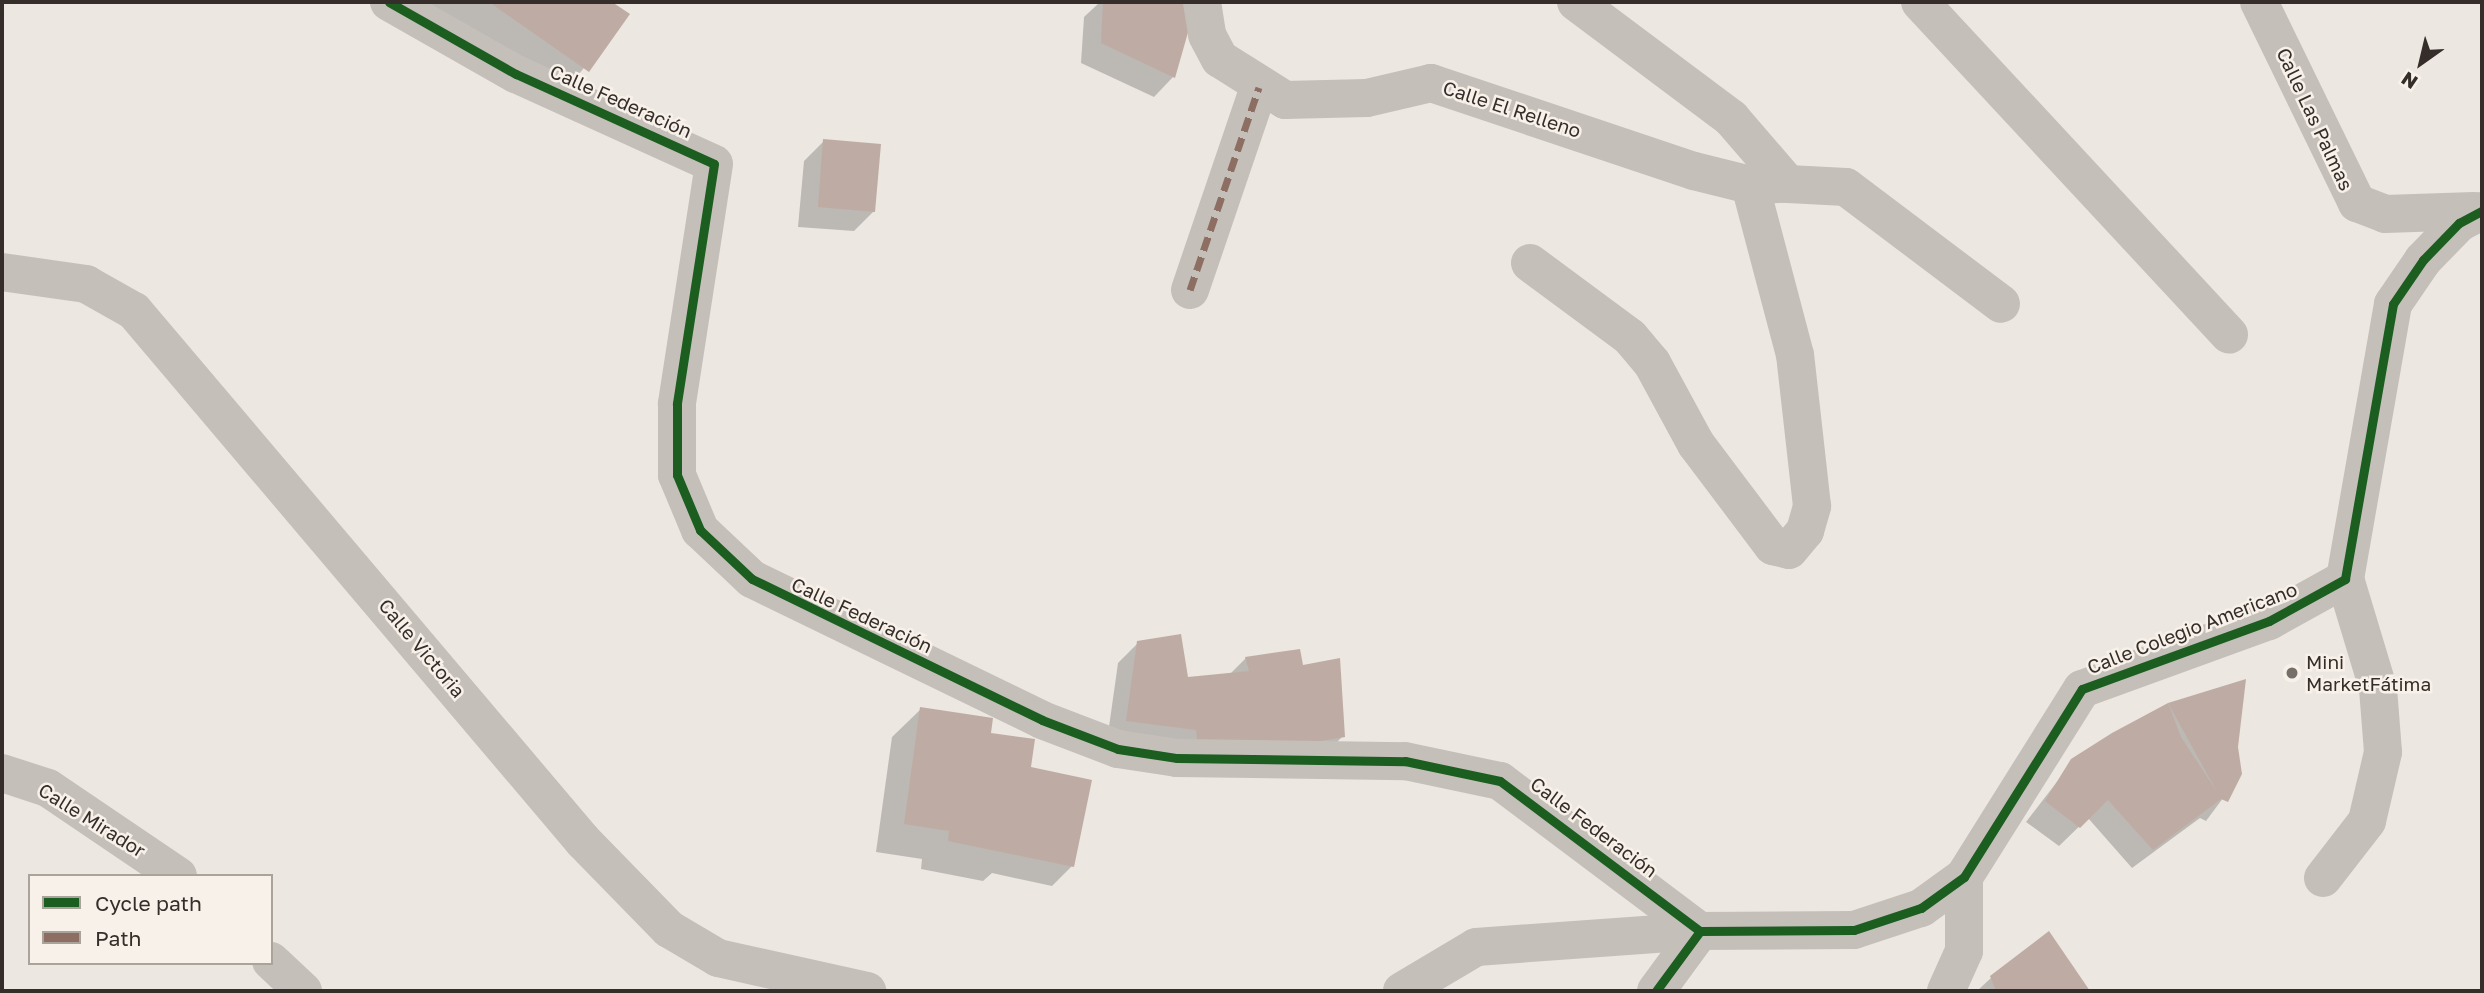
<!DOCTYPE html>
<meta charset="utf-8">
<style>
body{margin:0}
#map{position:relative;width:2484px;height:993px;overflow:hidden;background:#ece7e1;font-family:"Golos Text",sans-serif}
div>[style]{position:absolute}
.shadow>*{inset:0;background:#0003}
.building>*{inset:0;background:#beaca4}
.street>*{height:38px;margin:-19px;padding:0 19px;transform-origin:19px;border-radius:19px;background:#c5bfba}
.quiet>*{height:7px;margin-top:-3.5px;transform-origin:0;background:repeating-linear-gradient(90deg,#8d6e63 0 14px,transparent 0 21px)}
.cycleway>*{height:9px;margin:-4.5px;padding:0 4.5px;transform-origin:4.5px;border-radius:4.5px;background:#1b5e20}
.dots>*{width:19px;height:19px;translate:-50% -50%;box-sizing:border-box;border:4px solid #f8f1e9;border-radius:50%}
span{translate:-50% -50%;white-space:nowrap;text-align:center;line-height:1.15;-webkit-text-stroke:5px #f8f1e9;paint-order:stroke}
.street-label{font-size:19px;color:#352d29}
.poi-label{font-size:19px;color:#352d29}
.left{translate:0 -50%;text-align:left}
.frame{position:absolute;inset:0;border:4px solid #352d29;pointer-events:none}
.legend{position:absolute;left:28px;top:874px;width:245px;height:91px;box-sizing:border-box;background:#f8f1e9;border:2px solid #aaa39c;margin:0;padding:9px 12px;list-style:none;font-size:21px;color:#352d29}
.legend li{display:flex;align-items:center;gap:14px;height:35px}
.legend b{width:35px;border:2px solid #aaa39c}
.north{position:absolute;left:2386px;top:28px;width:70px;height:70px;-webkit-text-stroke:5px #f8f1e9;paint-order:stroke;rotate:214deg;font-size:19px;font-weight:700;line-height:28px;text-align:center;color:#352d29}
.north::after{content:'';display:block;margin:auto;width:24px;height:32px;background:#352d29;clip-path:polygon(50% 0,100% 100%,50% 72%,0 100%)}
</style>
<div id="map">
<div class="shadow">
<div style="clip-path:polygon(421px 2px,609px 2px,627px 14px,559px 99px)"></div>
<div style="clip-path:polygon(1100px 2px,1185px 2px,1173px 77px,1154px 97px,1081px 63px,1084px 17px)"></div>
<div style="clip-path:polygon(824px 141px,874px 211px,854px 231px,798px 227px,804px 161px)"></div>
<div style="clip-path:polygon(1138px 643px,1186px 679px,1229px 675px,1246px 658px,1302px 667px,1343px 736px,1323px 756px,1107px 741px,1118px 663px)"></div>
<div style="clip-path:polygon(2169px 704px,2236px 747px,2241px 774px,2206px 821px,2200px 818px,2132px 868px,2088px 818px,2059px 846px,2026px 822px,2073px 761px)"></div>
<div style="clip-path:polygon(921px 709px,989px 734px,1026px 775px,1072px 866px,1052px 886px,992px 873px,983px 881px,921px 869px,922px 859px,876px 852px,892px 737px)"></div>
<div style="clip-path:polygon(2049px 934px,2088px 991px,1977px 991px,1991px 978px)"></div>
</div>
<div class="building">
<div style="clip-path:polygon(489px 2px,612px 2px,630px 14px,589px 72px)"></div>
<div style="clip-path:polygon(1103px 2px,1187px 2px,1189px 29px,1175px 78px,1101px 43px)"></div>
<div style="clip-path:polygon(823px 139px,881px 144px,875px 212px,818px 207px)"></div>
<div style="clip-path:polygon(1181px 634px,1188px 677px,1249px 671px,1245px 657px,1300px 649px,1303px 665px,1340px 658px,1345px 737px,1266px 750px,1198px 745px,1196px 730px,1126px 721px,1137px 641px)"></div>
<div style="clip-path:polygon(evenodd,2246px 679px,2238px 747px,2242px 774px,2228px 802px,2221px 799px,2153px 850px,2108px 800px,2080px 828px,2045px 801px,2071px 759px,2112px 733px,2168px 703px,2246px 679px,2168px 703px,2217px 792px,2181px 737px,2168px 703px)"></div>
<div style="clip-path:polygon(920px 707px,993px 718px,991px 733px,1035px 739px,1031px 767px,1092px 780px,1074px 867px,948px 841px,949px 831px,904px 824px)"></div>
<div style="clip-path:polygon(2049px 931px,2090px 991px,1996px 991px,1990px 976px)"></div>
</div>
<div class="street">
<div style="left:389px;top:2px;width:146px;rotate:29.6deg"></div>
<div style="left:516px;top:74px;width:217px;rotate:24.4deg"></div>
<div style="left:714px;top:164px;width:243px;rotate:98.8deg"></div>
<div style="left:677px;top:404px;width:71px;rotate:90deg"></div>
<div style="left:677px;top:475px;width:60px;rotate:67.3deg"></div>
<div style="left:700px;top:530px;width:71px;rotate:43.3deg"></div>
<div style="left:752px;top:579px;width:322px;rotate:25.9deg"></div>
<div style="left:1042px;top:720px;width:81px;rotate:20.9deg"></div>
<div style="left:1118px;top:749px;width:60px;rotate:8.7deg"></div>
<div style="left:1177px;top:758px;width:228px;rotate:0.8deg"></div>
<div style="left:1405px;top:761px;width:97px;rotate:11.9deg"></div>
<div style="left:1500px;top:781px;width:250px;rotate:36.9deg"></div>
<div style="left:1202px;top:2px;width:33px;rotate:81deg"></div>
<div style="left:1207px;top:35px;width:27px;rotate:62deg"></div>
<div style="left:1220px;top:59px;width:77px;rotate:32.2deg"></div>
<div style="left:1285px;top:100px;width:82px;rotate:-1.4deg"></div>
<div style="left:1367px;top:98px;width:66px;rotate:-13.2deg"></div>
<div style="left:1431px;top:83px;width:277px;rotate:18.5deg"></div>
<div style="left:1694px;top:171px;width:58px;rotate:14deg"></div>
<div style="left:1750px;top:185px;width:38px;rotate:-2deg"></div>
<div style="left:1576px;top:2px;width:194px;rotate:36.8deg"></div>
<div style="left:1731px;top:118px;width:87px;rotate:49.2deg"></div>
<div style="left:1788px;top:184px;width:58px;rotate:3deg"></div>
<div style="left:1846px;top:187px;width:194px;rotate:37deg"></div>
<div style="left:1920px;top:2px;width:454px;rotate:47.1deg"></div>
<div style="left:2259px;top:2px;width:224px;rotate:64deg"></div>
<div style="left:2357px;top:203px;width:30px;rotate:21deg"></div>
<div style="left:2385px;top:214px;width:89px;rotate:-1.9deg"></div>
<div style="left:1530px;top:263px;width:124px;rotate:36.5deg"></div>
<div style="left:1630px;top:337px;width:34px;rotate:50deg"></div>
<div style="left:1652px;top:363px;width:92px;rotate:61.5deg"></div>
<div style="left:1696px;top:444px;width:128px;rotate:53deg"></div>
<div style="left:1773px;top:546px;width:16px;rotate:14deg"></div>
<div style="left:1789px;top:550px;width:25px;rotate:-50deg"></div>
<div style="left:1805px;top:531px;width:26px;rotate:-74deg"></div>
<div style="left:1812px;top:506px;width:152px;rotate:-96.4deg"></div>
<div style="left:1795px;top:355px;width:176px;rotate:-104.8deg"></div>
<div style="left:2px;top:272px;width:85px;rotate:8.1deg"></div>
<div style="left:86px;top:284px;width:55px;rotate:29.4deg"></div>
<div style="left:134px;top:311px;width:695px;rotate:49.73deg"></div>
<div style="left:583px;top:841px;width:123px;rotate:45.7deg"></div>
<div style="left:669px;top:929px;width:57px;rotate:30.6deg"></div>
<div style="left:718px;top:958px;width:153px;rotate:12.5deg"></div>
<div style="left:1190px;top:290px;width:214px;rotate:-71.2deg"></div>
<div style="left:2px;top:773px;width:48px;rotate:18.1deg"></div>
<div style="left:48px;top:788px;width:157px;rotate:34.1deg"></div>
<div style="left:2323px;top:878px;width:72px;rotate:-52.3deg"></div>
<div style="left:2367px;top:821px;width:71px;rotate:-76.9deg"></div>
<div style="left:2383px;top:752px;width:64px;rotate:-94.5deg"></div>
<div style="left:2378px;top:688px;width:114px;rotate:-106.8deg"></div>
<div style="left:271px;top:961px;width:44px;rotate:43.2deg"></div>
<div style="left:1402px;top:991px;width:86px;rotate:-30.7deg"></div>
<div style="left:1476px;top:947px;width:225px;rotate:-4.1deg"></div>
<div style="left:1656px;top:991px;width:74px;rotate:-53.7deg"></div>
<div style="left:1700px;top:931px;width:154px;rotate:-0.4deg"></div>
<div style="left:1854px;top:930px;width:71px;rotate:-18.2deg"></div>
<div style="left:1921px;top:908px;width:53px;rotate:-35.8deg"></div>
<div style="left:1964px;top:877px;width:222px;rotate:-57.9deg"></div>
<div style="left:2082px;top:689px;width:199px;rotate:-20deg"></div>
<div style="left:2269px;top:621px;width:87px;rotate:-28.9deg"></div>
<div style="left:2345px;top:579px;width:279px;rotate:-80.1deg"></div>
<div style="left:2393px;top:304px;width:53px;rotate:-55.7deg"></div>
<div style="left:2423px;top:260px;width:52px;rotate:-45.8deg"></div>
<div style="left:2459px;top:223px;width:26px;rotate:-28deg"></div>
<div style="left:1946px;top:991px;width:44px;rotate:-65.8deg"></div>
<div style="left:1964px;top:951px;width:74px;rotate:-90deg"></div>
</div>
<div class="quiet">
<div style="left:1190px;top:290px;width:214px;rotate:-71.2deg"></div>
</div>
<div class="cycleway">
<div style="left:389px;top:2px;width:146px;rotate:29.6deg"></div>
<div style="left:516px;top:74px;width:217px;rotate:24.4deg"></div>
<div style="left:714px;top:164px;width:243px;rotate:98.8deg"></div>
<div style="left:677px;top:404px;width:71px;rotate:90deg"></div>
<div style="left:677px;top:475px;width:60px;rotate:67.3deg"></div>
<div style="left:700px;top:530px;width:71px;rotate:43.3deg"></div>
<div style="left:752px;top:579px;width:322px;rotate:25.9deg"></div>
<div style="left:1042px;top:720px;width:81px;rotate:20.9deg"></div>
<div style="left:1118px;top:749px;width:60px;rotate:8.7deg"></div>
<div style="left:1177px;top:758px;width:228px;rotate:0.8deg"></div>
<div style="left:1405px;top:761px;width:97px;rotate:11.9deg"></div>
<div style="left:1500px;top:781px;width:250px;rotate:36.9deg"></div>
<div style="left:1656px;top:991px;width:74px;rotate:-53.7deg"></div>
<div style="left:1700px;top:931px;width:154px;rotate:-0.4deg"></div>
<div style="left:1854px;top:930px;width:71px;rotate:-18.2deg"></div>
<div style="left:1921px;top:908px;width:53px;rotate:-35.8deg"></div>
<div style="left:1964px;top:877px;width:222px;rotate:-57.9deg"></div>
<div style="left:2082px;top:689px;width:199px;rotate:-20deg"></div>
<div style="left:2269px;top:621px;width:87px;rotate:-28.9deg"></div>
<div style="left:2345px;top:579px;width:279px;rotate:-80.1deg"></div>
<div style="left:2393px;top:304px;width:53px;rotate:-55.7deg"></div>
<div style="left:2423px;top:260px;width:52px;rotate:-45.8deg"></div>
<div style="left:2459px;top:223px;width:26px;rotate:-28deg"></div>
</div>
<div class="dots">
<div style="left:2292px;top:673px;background:#756e69"></div>
</div>
<div class="street-label">
<span style="left:621px;top:101px;rotate:24deg">Calle Federación</span>
<span style="left:1512px;top:109px;rotate:18deg">Calle El Relleno</span>
<span style="left:2315px;top:119px;rotate:65deg">Calle Las Palmas</span>
<span style="left:862px;top:615px;rotate:25deg">Calle Federación</span>
<span style="left:2192px;top:628px;rotate:-21deg">Calle Colegio Americano</span>
<span style="left:422px;top:648px;rotate:50deg">Calle Victoria</span>
<span style="left:92px;top:820px;rotate:32deg">Calle Mirador</span>
<span style="left:1594px;top:827px;rotate:37deg">Calle Federación</span>
</div>
<div class="poi-label">
<span class="left" style="left:2306px;top:673px">Mini<br>MarketFátima</span>
</div>
<div class="frame"></div>
<ul class="legend">
<li><b style="height:9px;background:#1b5e20"></b>Cycle path</li>
<li><b style="height:9px;background:#8d6e63"></b>Path</li>
</ul>
<div class="north">N</div>
</div>
